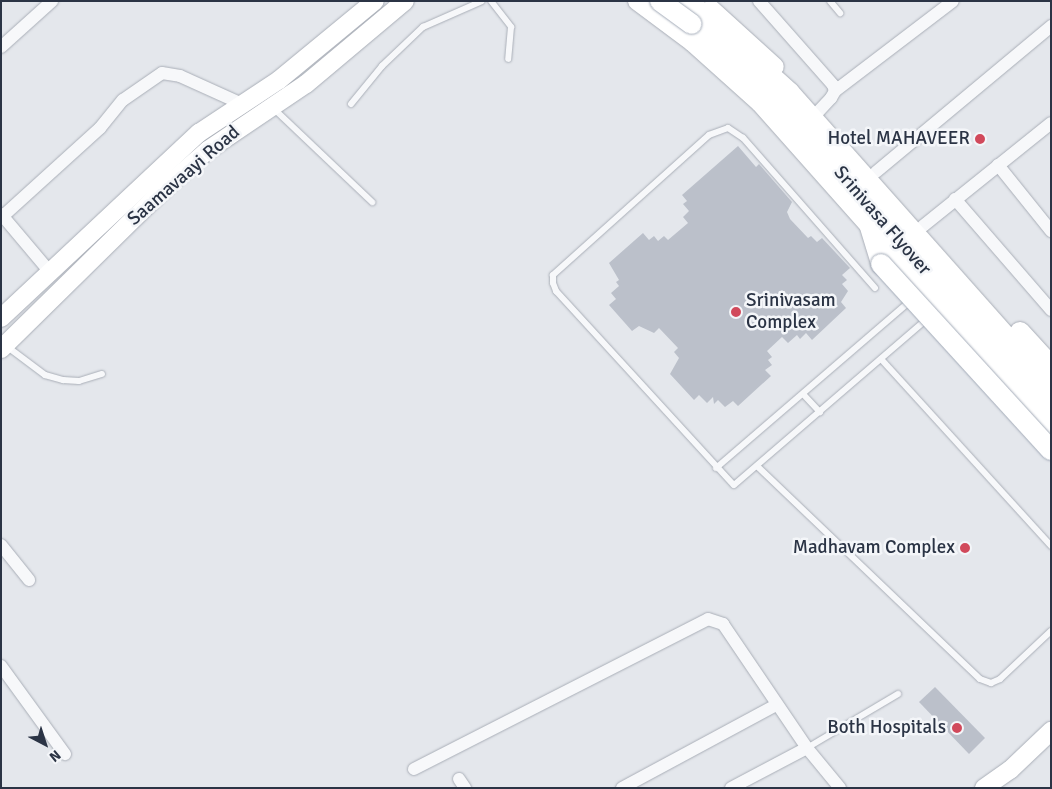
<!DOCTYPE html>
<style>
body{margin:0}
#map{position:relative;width:1052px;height:789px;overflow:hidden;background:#e4e7ec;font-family:Signika,sans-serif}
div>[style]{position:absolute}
.building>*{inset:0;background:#bbc0ca}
.roads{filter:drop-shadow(0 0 1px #a9aeb7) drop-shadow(0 0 1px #a9aeb7)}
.lane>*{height:6px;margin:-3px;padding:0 3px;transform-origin:3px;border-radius:3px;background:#f7f8fa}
.street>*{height:12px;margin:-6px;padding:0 6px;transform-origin:6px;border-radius:6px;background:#f7f8fa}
.secondary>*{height:18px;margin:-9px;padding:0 9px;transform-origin:9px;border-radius:9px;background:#fff}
.primary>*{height:20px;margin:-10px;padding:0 10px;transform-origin:10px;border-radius:10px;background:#fff}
.bridges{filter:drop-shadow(0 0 1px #a3abb8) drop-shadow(0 0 1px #a3abb8)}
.primary-bridge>*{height:20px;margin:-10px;padding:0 10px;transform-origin:10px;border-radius:10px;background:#fff}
.dots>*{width:14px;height:14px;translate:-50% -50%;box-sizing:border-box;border:2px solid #f4f6f9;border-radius:50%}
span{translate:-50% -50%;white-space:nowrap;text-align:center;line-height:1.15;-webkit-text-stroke:5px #f4f6f9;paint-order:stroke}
.poi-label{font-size:19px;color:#2b3445}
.right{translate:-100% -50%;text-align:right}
.left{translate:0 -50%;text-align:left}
.street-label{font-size:19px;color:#2b3445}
.frame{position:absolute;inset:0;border:2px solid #2b3445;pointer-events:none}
.north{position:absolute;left:20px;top:719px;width:50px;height:50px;-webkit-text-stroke:4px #f4f6f9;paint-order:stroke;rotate:140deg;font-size:14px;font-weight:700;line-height:20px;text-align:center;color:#2b3445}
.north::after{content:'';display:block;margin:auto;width:18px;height:22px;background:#2b3445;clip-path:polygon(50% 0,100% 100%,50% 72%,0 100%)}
</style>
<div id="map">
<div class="building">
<div style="clip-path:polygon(738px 146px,756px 167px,759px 164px,792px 202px,787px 212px,790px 219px,808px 238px,811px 236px,817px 242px,822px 238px,850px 268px,842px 275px,847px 280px,842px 284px,848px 291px,841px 302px,846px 308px,812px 340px,806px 333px,800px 339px,797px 335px,788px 343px,782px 337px,767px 351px,772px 357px,768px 360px,772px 365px,765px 370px,771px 376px,738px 406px,733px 401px,725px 407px,718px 400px,714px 404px,713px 397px,707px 403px,699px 395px,694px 400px,670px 374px,679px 358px,674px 352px,678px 348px,659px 328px,654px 333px,639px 326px,632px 331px,609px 305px,616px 299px,611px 293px,619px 286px,616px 282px,619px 280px,609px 263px,643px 233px,649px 240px,654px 236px,658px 241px,664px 236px,668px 240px,688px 223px,683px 217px,689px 211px,683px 204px,687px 201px,682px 195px)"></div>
<div style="clip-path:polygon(935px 687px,985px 738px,969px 754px,919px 702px)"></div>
</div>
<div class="roads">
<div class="lane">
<div style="left:491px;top:1px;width:33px;rotate:52deg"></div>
<div style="left:511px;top:27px;width:32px;rotate:95deg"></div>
<div style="left:830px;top:1px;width:16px;rotate:50deg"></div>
<div style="left:351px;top:104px;width:49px;rotate:-50.8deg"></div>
<div style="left:382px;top:66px;width:57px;rotate:-43.6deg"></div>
<div style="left:423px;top:27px;width:64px;rotate:-23.8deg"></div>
<div style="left:273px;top:108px;width:137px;rotate:43.5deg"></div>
<div style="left:875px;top:288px;width:200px;rotate:-131.3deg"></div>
<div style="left:743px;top:138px;width:18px;rotate:-146deg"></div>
<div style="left:728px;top:128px;width:20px;rotate:160deg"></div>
<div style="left:709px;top:135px;width:210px;rotate:138.1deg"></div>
<div style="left:553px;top:275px;width:8px;rotate:90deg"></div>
<div style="left:553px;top:283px;width:9px;rotate:69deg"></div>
<div style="left:556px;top:291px;width:263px;rotate:47.5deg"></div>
<div style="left:734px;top:485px;width:256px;rotate:-40.7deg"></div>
<div style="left:5px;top:345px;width:50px;rotate:36.9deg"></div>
<div style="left:45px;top:375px;width:19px;rotate:16deg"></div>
<div style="left:63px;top:380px;width:16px;rotate:4deg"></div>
<div style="left:79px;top:381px;width:24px;rotate:-17deg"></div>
<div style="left:881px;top:359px;width:253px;rotate:47.7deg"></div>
<div style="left:803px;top:394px;width:25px;rotate:47deg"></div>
<div style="left:757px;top:466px;width:308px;rotate:43.7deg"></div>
<div style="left:980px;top:679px;width:12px;rotate:20deg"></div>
<div style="left:991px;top:683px;width:10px;rotate:-24deg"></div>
<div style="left:1000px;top:679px;width:70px;rotate:-43.3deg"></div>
<div style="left:716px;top:468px;width:256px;rotate:-40.7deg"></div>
<div style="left:807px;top:748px;width:106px;rotate:-30.7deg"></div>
</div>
<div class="street">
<div style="left:759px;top:1px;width:112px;rotate:48.6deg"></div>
<div style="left:833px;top:85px;width:6px;rotate:72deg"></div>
<div style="left:835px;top:91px;width:8px;rotate:120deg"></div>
<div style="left:831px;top:98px;width:19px;rotate:133deg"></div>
<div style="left:1px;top:47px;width:69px;rotate:-42deg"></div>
<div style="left:835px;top:91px;width:148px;rotate:-37.3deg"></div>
<div style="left:998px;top:165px;width:85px;rotate:51.2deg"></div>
<div style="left:876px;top:172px;width:228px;rotate:-39.8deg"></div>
<div style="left:955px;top:199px;width:147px;rotate:49.1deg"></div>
<div style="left:1px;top:214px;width:76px;rotate:49.8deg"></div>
<div style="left:3px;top:216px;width:131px;rotate:-42.2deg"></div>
<div style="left:100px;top:128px;width:36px;rotate:-51deg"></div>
<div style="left:123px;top:100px;width:47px;rotate:-34.7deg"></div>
<div style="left:162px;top:73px;width:18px;rotate:9deg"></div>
<div style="left:180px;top:76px;width:68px;rotate:24.3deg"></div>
<div style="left:923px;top:226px;width:164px;rotate:-38.8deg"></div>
<div style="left:1px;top:545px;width:45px;rotate:51.3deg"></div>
<div style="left:1px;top:666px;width:109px;rotate:54deg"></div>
<div style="left:414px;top:769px;width:330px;rotate:-27deg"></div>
<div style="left:708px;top:619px;width:16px;rotate:18deg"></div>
<div style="left:723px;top:624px;width:150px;rotate:55.9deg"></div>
<div style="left:807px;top:748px;width:52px;rotate:50.5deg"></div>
<div style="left:459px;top:779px;width:11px;rotate:56deg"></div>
<div style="left:622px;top:788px;width:175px;rotate:-28.3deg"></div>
<div style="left:731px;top:788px;width:86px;rotate:-27.8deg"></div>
</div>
<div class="secondary">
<div style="left:637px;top:1px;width:69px;rotate:36.7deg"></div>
<div style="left:692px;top:42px;width:91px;rotate:41.9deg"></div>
<div style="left:760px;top:103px;width:438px;rotate:48.4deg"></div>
<div style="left:711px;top:9px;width:86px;rotate:42.2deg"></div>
<div style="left:1px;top:318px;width:271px;rotate:-43.1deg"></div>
<div style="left:199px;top:133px;width:96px;rotate:-33.5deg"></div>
<div style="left:279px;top:80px;width:124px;rotate:-39.5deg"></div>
<div style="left:1px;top:349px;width:237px;rotate:-44.5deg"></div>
<div style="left:170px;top:183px;width:50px;rotate:-41deg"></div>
<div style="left:208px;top:150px;width:118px;rotate:-34deg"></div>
<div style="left:306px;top:84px;width:129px;rotate:-40deg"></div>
<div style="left:984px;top:788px;width:32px;rotate:-35deg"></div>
<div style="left:1010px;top:770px;width:57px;rotate:-43.6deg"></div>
</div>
<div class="primary">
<div style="left:688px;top:1px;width:137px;rotate:42deg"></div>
<div style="left:790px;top:93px;width:393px;rotate:48.4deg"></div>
<div style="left:692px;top:24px;width:62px;rotate:41.1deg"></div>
<div style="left:739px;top:65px;width:84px;rotate:45.5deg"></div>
<div style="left:798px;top:125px;width:383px;rotate:48.6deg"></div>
<div style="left:870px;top:227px;width:39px;rotate:73deg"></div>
<div style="left:1020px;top:332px;width:46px;rotate:47.6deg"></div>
</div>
</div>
<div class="bridges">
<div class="primary-bridge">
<div style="left:660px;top:1px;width:39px;rotate:36deg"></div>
<div style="left:881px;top:264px;width:252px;rotate:47.6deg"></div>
</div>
</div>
<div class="dots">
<div style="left:980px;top:139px;background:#d1495b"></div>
<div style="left:736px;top:312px;background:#d1495b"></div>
<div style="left:965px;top:548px;background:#d1495b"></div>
<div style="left:957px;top:728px;background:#d1495b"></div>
</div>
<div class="poi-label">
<span class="right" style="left:970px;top:139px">Hotel MAHAVEER</span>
<span class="left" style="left:746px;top:312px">Srinivasam<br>Complex</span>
<span class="right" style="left:955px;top:548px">Madhavam Complex</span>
<span class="right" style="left:946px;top:728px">Both Hospitals</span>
</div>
<div class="street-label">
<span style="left:184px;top:176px;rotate:-41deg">Saamavaayi Road</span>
<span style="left:882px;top:221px;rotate:49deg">Srinivasa Flyover</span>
</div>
<div class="frame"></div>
<div class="north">N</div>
</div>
